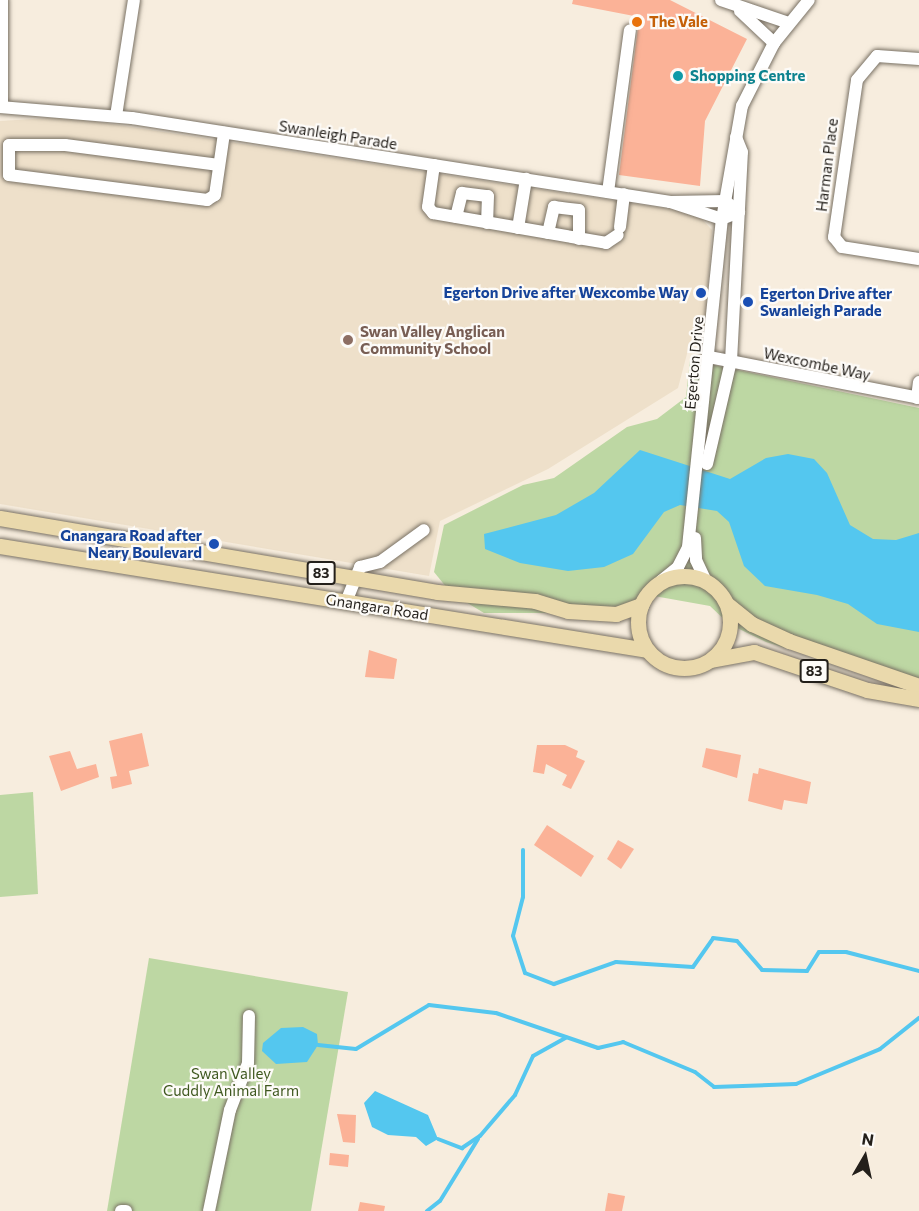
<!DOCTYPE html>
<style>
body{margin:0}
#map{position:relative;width:919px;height:1211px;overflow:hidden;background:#f7edde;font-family:Commissioner,sans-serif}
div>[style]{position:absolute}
.built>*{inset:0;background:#eee0ca}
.green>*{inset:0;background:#bdd7a3}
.water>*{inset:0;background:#54c7ef}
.stream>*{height:4px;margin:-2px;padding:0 2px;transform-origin:2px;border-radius:2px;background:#54c7ef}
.building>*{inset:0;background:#fbb297}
.roads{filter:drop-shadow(0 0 2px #797164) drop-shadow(0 0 2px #797164)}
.minor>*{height:12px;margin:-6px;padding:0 6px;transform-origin:6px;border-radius:6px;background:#fff}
.major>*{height:15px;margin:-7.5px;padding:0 7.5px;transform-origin:7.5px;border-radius:7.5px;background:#ead9ac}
.major>.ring{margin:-7.5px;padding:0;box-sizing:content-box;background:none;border:15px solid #ead9ac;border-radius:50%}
.dots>*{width:16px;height:16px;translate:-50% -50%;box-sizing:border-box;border:3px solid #fdfbf8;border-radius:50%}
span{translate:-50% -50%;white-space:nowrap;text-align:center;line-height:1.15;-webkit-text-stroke:4.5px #fdfbf8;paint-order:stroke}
.shield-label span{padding:2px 4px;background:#fdfbf8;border:2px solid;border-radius:4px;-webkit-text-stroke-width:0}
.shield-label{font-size:14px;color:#231f1a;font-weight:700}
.food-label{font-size:15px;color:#c56008;font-weight:700}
.left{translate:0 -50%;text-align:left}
.culture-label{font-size:15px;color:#0d838f;font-weight:700}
.street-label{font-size:15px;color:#231f1a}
.transit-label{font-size:15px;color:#164399;font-weight:700}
.right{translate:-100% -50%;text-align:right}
.education-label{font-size:15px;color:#785e54;font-weight:700}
.park-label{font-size:15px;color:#3f581f}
.north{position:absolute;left:835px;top:1127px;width:60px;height:60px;-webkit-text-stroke:4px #fdfbf8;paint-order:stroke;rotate:9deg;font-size:16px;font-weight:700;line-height:24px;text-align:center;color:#231f1a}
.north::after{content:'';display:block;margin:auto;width:21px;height:27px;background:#231f1a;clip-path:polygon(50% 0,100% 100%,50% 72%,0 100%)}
</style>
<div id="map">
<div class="built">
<div style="clip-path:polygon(65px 117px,696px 213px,712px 230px,705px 328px,688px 350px,678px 388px,548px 469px,440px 521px,429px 576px,0 504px,0 121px)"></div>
</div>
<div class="green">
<div style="clip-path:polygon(690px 360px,919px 408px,919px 689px,766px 642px,729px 624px,710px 606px,654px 596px,641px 605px,586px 613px,484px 613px,451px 593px,434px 572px,444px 525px,523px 485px,554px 478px,627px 427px,657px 419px,686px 397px)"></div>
<div style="clip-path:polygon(33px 792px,38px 894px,0 897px,0 795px)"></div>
<div style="clip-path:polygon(149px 958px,348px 992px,311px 1211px,107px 1211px)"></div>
</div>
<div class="water">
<div style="clip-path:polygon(640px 450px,730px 479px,766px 458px,788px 454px,814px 459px,827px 473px,850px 525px,873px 539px,896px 540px,919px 533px,919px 632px,877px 624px,848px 604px,817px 595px,765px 586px,744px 566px,729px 522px,717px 511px,680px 505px,664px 512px,633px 554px,604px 567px,568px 571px,520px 563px,485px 549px,484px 534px,556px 515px,594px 493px)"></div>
<div style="clip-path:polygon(303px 1027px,317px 1034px,318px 1045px,307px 1062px,276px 1064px,262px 1051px,263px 1043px,281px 1028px)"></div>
<div style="clip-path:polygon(375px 1091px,428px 1115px,438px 1139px,426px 1146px,416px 1137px,388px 1135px,372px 1127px,364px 1103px)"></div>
</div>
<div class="stream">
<div style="left:523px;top:850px;width:47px;rotate:90deg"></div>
<div style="left:523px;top:897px;width:40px;rotate:104.4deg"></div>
<div style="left:513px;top:936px;width:39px;rotate:72deg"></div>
<div style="left:525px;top:973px;width:31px;rotate:21deg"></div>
<div style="left:554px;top:984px;width:66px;rotate:-19.5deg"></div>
<div style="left:616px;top:962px;width:77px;rotate:3.7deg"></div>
<div style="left:693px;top:967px;width:35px;rotate:-55deg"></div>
<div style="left:713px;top:938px;width:24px;rotate:7deg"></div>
<div style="left:737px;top:941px;width:38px;rotate:49deg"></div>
<div style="left:762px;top:970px;width:45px;rotate:1.3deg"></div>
<div style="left:807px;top:971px;width:22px;rotate:-58deg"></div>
<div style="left:819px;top:952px;width:27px"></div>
<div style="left:846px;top:952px;width:75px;rotate:14.6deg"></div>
<div style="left:318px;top:1045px;width:38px;rotate:6deg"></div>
<div style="left:356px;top:1049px;width:85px;rotate:-31.1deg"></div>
<div style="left:429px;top:1005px;width:67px;rotate:6.8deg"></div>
<div style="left:496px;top:1013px;width:108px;rotate:18.9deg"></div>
<div style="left:598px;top:1048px;width:26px;rotate:-13deg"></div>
<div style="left:623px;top:1042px;width:78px;rotate:22.6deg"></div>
<div style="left:695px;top:1072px;width:24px;rotate:38deg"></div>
<div style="left:714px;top:1087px;width:82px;rotate:-2.1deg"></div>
<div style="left:796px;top:1084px;width:91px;rotate:-22.6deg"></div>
<div style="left:880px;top:1049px;width:50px;rotate:-38.5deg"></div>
<div style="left:438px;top:1139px;width:26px;rotate:21deg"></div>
<div style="left:462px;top:1148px;width:22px;rotate:-34deg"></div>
<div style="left:480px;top:1136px;width:54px;rotate:-49.5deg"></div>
<div style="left:515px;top:1095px;width:43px;rotate:-65.2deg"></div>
<div style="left:533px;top:1056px;width:38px;rotate:-29deg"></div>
<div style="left:427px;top:1211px;width:16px;rotate:-38deg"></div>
<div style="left:440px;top:1201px;width:73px;rotate:-58.5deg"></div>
</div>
<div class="building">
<div style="clip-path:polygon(573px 0,670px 0,747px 39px,705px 121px,700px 186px,619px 175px,638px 27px,634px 16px,572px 4px)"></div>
<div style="clip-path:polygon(369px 650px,397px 659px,394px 679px,365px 677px)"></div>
<div style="clip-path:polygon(142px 733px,149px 766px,129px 771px,132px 784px,112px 789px,110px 777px,117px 776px,109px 741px)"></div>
<div style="clip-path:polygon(537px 745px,565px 745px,578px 751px,576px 757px,585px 761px,571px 789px,562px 785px,567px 775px,546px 764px,544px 774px,533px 772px)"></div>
<div style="clip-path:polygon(706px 748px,741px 755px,737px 778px,702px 767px)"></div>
<div style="clip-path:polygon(70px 751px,77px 769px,96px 764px,99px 777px,61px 791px,49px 756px)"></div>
<div style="clip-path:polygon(759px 768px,811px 782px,807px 804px,784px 800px,782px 810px,748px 801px,753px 773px,758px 774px)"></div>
<div style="clip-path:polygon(547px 825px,594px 856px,581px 877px,534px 845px)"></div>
<div style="clip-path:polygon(618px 840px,634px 849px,621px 869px,607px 859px)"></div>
<div style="clip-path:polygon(337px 1114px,356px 1115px,355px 1143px,343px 1142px)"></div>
<div style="clip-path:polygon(330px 1153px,349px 1155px,348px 1167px,329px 1165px)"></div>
<div style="clip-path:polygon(608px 1193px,625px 1196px,622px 1211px,605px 1211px)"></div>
<div style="clip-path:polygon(360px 1202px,385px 1206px,384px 1211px,358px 1211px)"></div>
</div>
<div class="roads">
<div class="minor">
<div style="left:721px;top:0;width:72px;rotate:18.7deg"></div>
<div style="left:740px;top:11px;width:47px;rotate:43.3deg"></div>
<div style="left:919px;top:59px;width:42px;rotate:-175.9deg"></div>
<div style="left:877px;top:56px;width:31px;rotate:130deg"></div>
<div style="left:857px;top:80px;width:159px;rotate:98.3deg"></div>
<div style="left:834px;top:237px;width:13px;rotate:51deg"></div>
<div style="left:842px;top:247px;width:78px;rotate:8.9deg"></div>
<div style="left:0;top:107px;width:132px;rotate:4.8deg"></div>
<div style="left:132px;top:118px;width:545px;rotate:8.87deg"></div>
<div style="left:670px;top:202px;width:55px;rotate:-1deg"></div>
<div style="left:725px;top:201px;width:18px;rotate:38deg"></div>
<div style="left:739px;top:212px;width:18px;rotate:158deg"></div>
<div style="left:722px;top:219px;width:55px;rotate:-161.9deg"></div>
<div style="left:2px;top:107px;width:107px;rotate:-90deg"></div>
<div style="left:116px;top:116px;width:117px;rotate:-81.2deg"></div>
<div style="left:219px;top:165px;width:155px;rotate:-172.6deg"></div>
<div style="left:65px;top:145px;width:56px;rotate:180deg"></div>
<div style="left:9px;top:145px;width:30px;rotate:90deg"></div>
<div style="left:9px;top:175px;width:200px;rotate:7.2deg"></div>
<div style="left:207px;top:200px;width:9px;rotate:-32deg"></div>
<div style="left:215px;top:195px;width:63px;rotate:-81.7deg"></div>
<div style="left:434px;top:165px;width:42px;rotate:98.1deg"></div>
<div style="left:428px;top:207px;width:8px;rotate:50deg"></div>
<div style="left:433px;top:213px;width:176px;rotate:9.8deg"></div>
<div style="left:606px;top:243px;width:14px;rotate:-34deg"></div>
<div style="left:608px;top:192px;width:163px;rotate:-82.3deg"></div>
<div style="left:456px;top:217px;width:25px;rotate:-76deg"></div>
<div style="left:462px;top:193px;width:26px;rotate:7deg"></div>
<div style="left:488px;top:196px;width:27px;rotate:92deg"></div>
<div style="left:620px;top:227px;width:33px;rotate:-83deg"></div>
<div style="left:518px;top:228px;width:50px;rotate:-80.7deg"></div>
<div style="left:548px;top:233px;width:27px;rotate:-77deg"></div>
<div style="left:554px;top:207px;width:25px;rotate:7deg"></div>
<div style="left:579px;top:210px;width:29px;rotate:90deg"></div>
<div style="left:709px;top:357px;width:214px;rotate:11deg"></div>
<div style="left:917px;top:398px;width:16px;rotate:-83deg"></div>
<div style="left:707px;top:464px;width:106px;rotate:-76.9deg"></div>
<div style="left:731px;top:361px;width:209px;rotate:-87deg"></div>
<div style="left:742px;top:152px;width:16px;rotate:-112deg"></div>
<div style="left:695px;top:538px;width:22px;rotate:87deg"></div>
<div style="left:696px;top:560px;width:23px;rotate:65deg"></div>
<div style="left:661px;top:581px;width:22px;rotate:-39deg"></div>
<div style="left:678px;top:567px;width:22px;rotate:-63deg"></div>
<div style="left:688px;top:547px;width:330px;rotate:-84.1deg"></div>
<div style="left:722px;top:219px;width:115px;rotate:-80deg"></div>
<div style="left:742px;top:106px;width:71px;rotate:-63.1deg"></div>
<div style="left:774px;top:43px;width:55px;rotate:-50.9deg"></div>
<div style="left:346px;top:602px;width:38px;rotate:-68deg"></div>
<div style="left:360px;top:567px;width:21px;rotate:-14deg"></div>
<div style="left:380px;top:562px;width:54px;rotate:-36deg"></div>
<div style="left:121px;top:1211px;width:5px"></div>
<div style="left:209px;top:1211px;width:103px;rotate:-78.3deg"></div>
<div style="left:230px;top:1110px;width:50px;rotate:-69deg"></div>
<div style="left:248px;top:1063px;width:47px;rotate:-88.8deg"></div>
</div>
<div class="major">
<div style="left:0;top:518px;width:443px;rotate:9.6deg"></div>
<div style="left:437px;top:592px;width:98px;rotate:5.2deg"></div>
<div style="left:535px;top:601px;width:34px;rotate:17deg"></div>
<div style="left:568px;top:611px;width:48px;rotate:3.6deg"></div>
<div style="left:616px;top:614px;width:27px;rotate:-20deg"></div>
<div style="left:0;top:546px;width:655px;rotate:9.13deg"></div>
<div class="ring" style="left:638px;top:576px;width:77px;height:77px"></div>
<div style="left:727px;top:604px;width:32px;rotate:39deg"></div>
<div style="left:752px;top:624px;width:41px;rotate:24.7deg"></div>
<div style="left:789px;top:641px;width:138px;rotate:19.1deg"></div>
<div style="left:711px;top:660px;width:44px;rotate:-10.5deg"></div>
<div style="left:754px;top:652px;width:119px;rotate:18.6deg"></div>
<div style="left:867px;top:690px;width:53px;rotate:9.8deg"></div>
</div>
</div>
<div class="dots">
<div style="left:637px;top:22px;background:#e8710a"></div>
<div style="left:678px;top:76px;background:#0f9aa8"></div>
<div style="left:701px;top:293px;background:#1a4fb4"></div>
<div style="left:748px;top:302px;background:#1a4fb4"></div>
<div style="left:348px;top:340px;background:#8d6e63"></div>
<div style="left:214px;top:544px;background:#1a4fb4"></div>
</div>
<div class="shield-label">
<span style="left:321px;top:573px">83</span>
<span style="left:814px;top:671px">83</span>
</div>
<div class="food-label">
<span class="left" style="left:649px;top:22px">The Vale</span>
</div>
<div class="culture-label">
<span class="left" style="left:690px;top:76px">Shopping Centre</span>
</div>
<div class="street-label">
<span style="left:338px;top:135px;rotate:9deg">Swanleigh Parade</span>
<span style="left:827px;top:165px;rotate:-83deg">Harman Place</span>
<span style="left:694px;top:363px;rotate:-85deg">Egerton Drive</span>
<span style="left:817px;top:364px;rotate:12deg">Wexcombe Way</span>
<span style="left:377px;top:607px;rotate:9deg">Gnangara Road</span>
</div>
<div class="transit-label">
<span class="right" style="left:689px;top:293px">Egerton Drive after Wexcombe Way</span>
<span class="left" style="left:760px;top:302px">Egerton Drive after<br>Swanleigh Parade</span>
<span class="right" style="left:202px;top:544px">Gnangara Road after<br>Neary Boulevard</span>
</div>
<div class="education-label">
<span class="left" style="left:360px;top:340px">Swan Valley Anglican<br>Community School</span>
</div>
<div class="park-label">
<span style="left:231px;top:1082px">Swan Valley<br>Cuddly Animal Farm</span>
</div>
<div class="north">N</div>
</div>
